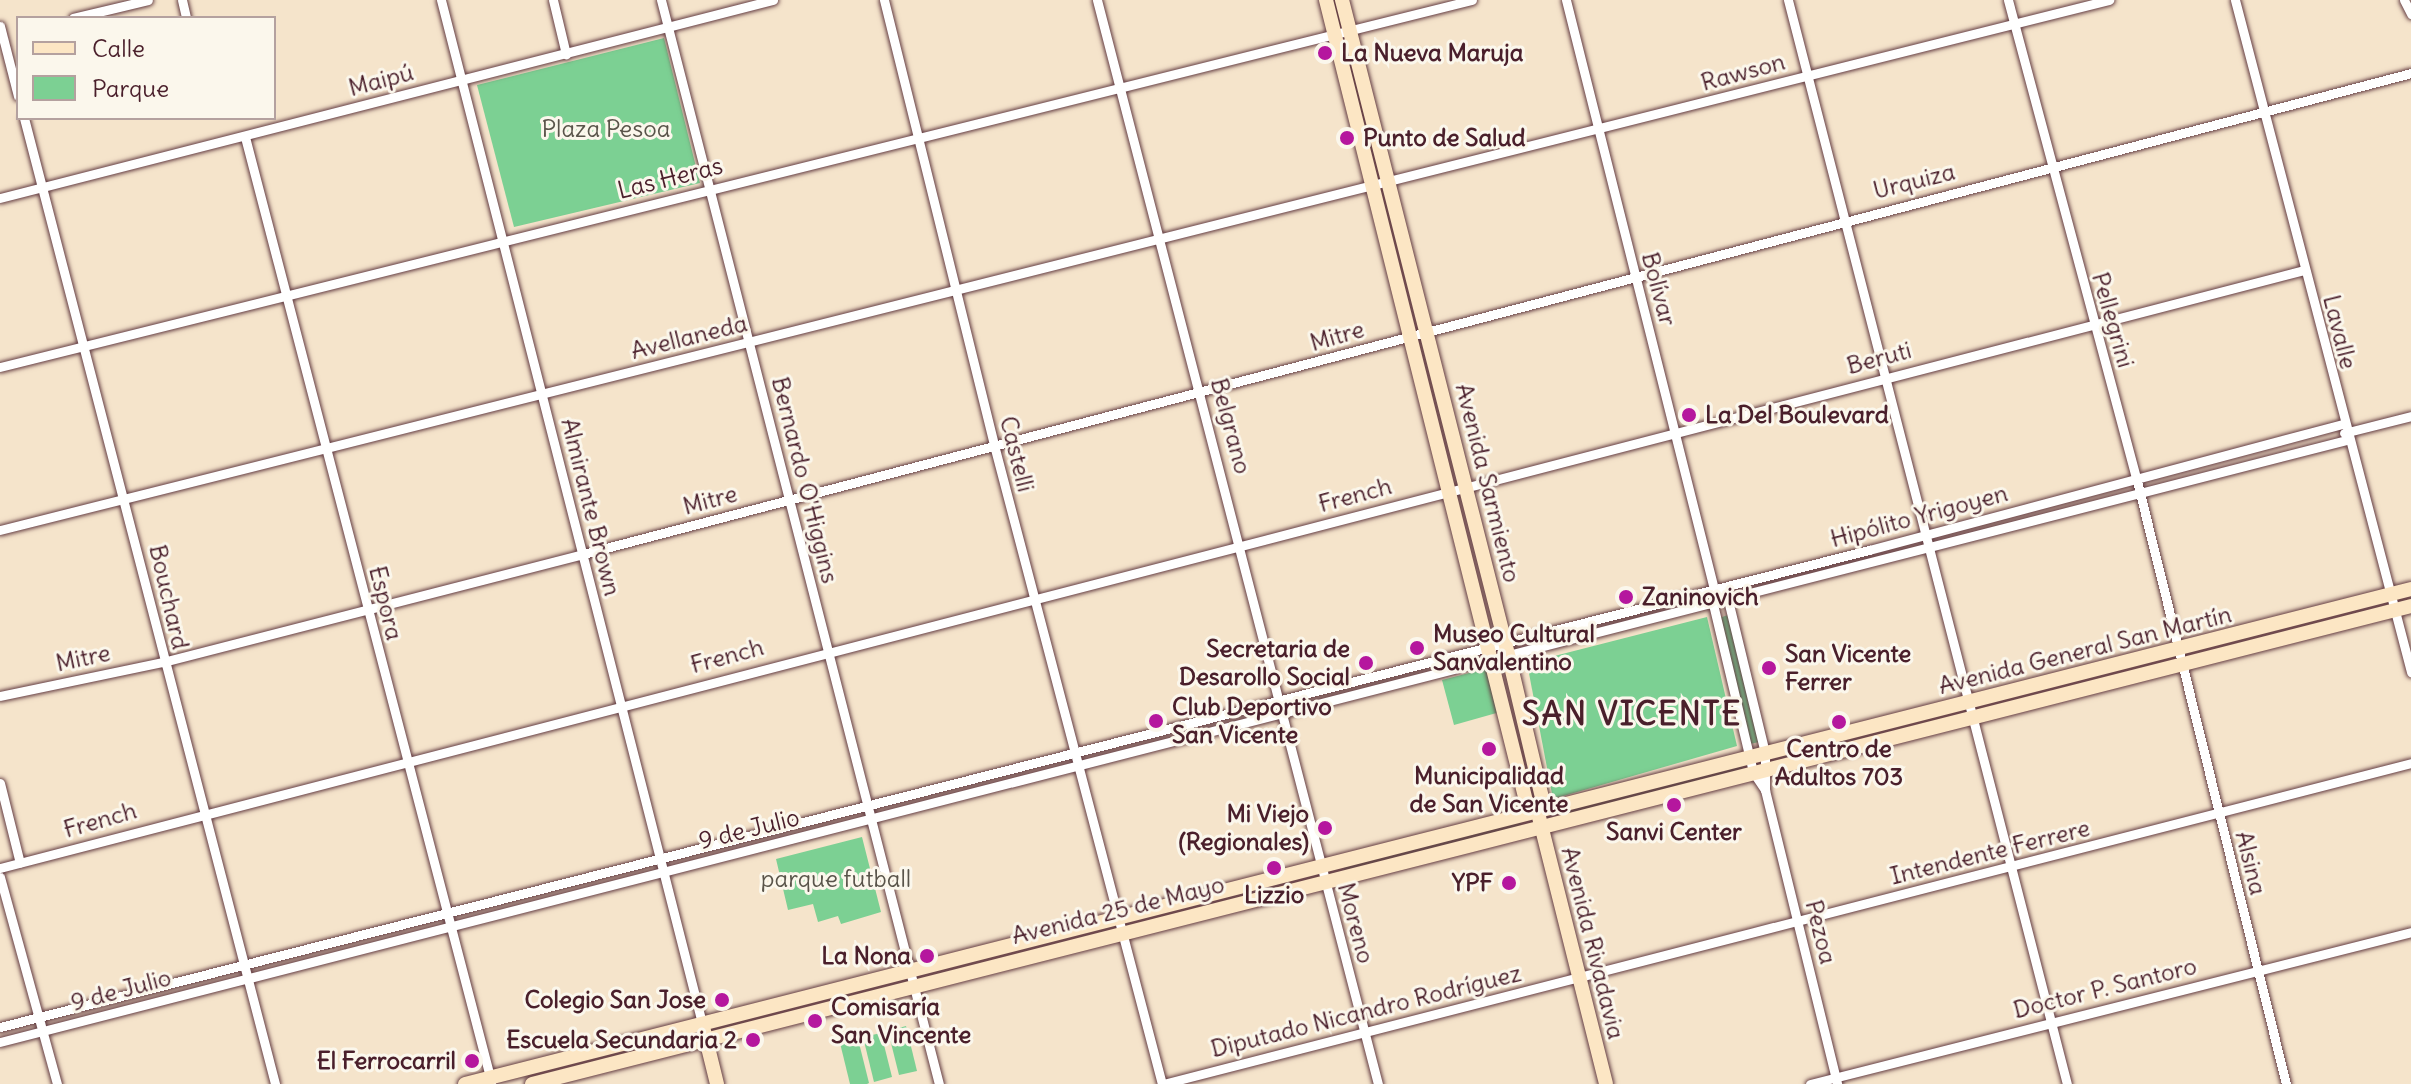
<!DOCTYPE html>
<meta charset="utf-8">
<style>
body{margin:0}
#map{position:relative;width:2411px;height:1084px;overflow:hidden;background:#f5e4cb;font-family:Delius,sans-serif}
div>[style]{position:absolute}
.green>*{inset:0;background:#7cd093}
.roads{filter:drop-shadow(0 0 2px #643d43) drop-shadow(0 0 2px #643d43)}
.street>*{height:9px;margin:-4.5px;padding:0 4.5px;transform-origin:4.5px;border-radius:4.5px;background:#fff}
.secondary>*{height:14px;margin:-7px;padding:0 7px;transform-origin:7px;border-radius:7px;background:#fce6c4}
.dots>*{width:22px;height:22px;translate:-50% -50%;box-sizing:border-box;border:4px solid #fbf7ec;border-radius:50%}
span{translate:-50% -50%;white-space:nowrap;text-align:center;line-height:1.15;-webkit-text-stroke:6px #fbf7ec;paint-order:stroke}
.poi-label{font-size:24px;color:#4a1f2b;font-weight:700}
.left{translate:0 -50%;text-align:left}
.right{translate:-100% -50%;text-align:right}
.street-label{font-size:24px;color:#4a1f2b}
.park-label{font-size:24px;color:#59544a}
.district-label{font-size:32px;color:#4a1f2b;font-weight:700;letter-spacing:2px}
.legend{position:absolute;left:16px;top:16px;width:260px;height:104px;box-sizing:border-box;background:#fbf7ec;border:2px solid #b4a19f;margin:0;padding:10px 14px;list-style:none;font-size:24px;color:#4a1f2b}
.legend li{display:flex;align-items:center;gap:16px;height:40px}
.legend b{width:40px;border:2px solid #b4a19f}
</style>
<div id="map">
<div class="green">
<div style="clip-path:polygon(664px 38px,700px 183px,514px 227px,477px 85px)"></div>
<div style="clip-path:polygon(1728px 615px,1759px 742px,1750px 744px,1719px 618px)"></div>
<div style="clip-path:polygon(1707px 617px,1737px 746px,1553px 799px,1527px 663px)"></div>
<div style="clip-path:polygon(1488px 668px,1500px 712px,1454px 725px,1442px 680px)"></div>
<div style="clip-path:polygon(1742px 765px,1743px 770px,1570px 813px,1568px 808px)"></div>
<div style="clip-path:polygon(1520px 821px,1521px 826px,1344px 870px,1343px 865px)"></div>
<div style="clip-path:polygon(862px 837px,881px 912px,841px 924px,838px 916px,818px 922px,813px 904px,788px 910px,776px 859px)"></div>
<div style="clip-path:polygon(906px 1026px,917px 1071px,899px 1075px,888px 1031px)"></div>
<div style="clip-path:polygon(881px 1033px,892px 1077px,874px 1082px,863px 1037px)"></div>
<div style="clip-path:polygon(858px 1039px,869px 1083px,867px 1084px,850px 1084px,840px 1043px)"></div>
</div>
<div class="roads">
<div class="street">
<div style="left:182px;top:0;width:18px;rotate:77deg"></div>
<div style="left:441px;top:0;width:1056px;rotate:75.69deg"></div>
<div style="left:553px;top:0;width:56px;rotate:76.5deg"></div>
<div style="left:661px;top:0;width:1119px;rotate:75.62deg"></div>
<div style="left:884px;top:0;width:458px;rotate:76.1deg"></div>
<div style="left:994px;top:445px;width:661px;rotate:75.27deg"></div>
<div style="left:1097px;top:0;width:1120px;rotate:75.47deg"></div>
<div style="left:1566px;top:0;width:607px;rotate:75.9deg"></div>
<div style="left:1714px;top:589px;width:15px;rotate:94deg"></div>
<div style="left:1713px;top:604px;width:173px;rotate:76.6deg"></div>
<div style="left:1753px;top:772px;width:22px;rotate:56deg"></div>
<div style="left:1765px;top:790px;width:303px;rotate:76.2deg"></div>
<div style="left:1788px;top:0;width:1119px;rotate:75.57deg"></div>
<div style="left:2008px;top:0;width:498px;rotate:75deg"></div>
<div style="left:2137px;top:481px;width:621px;rotate:76.12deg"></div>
<div style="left:2235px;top:0;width:695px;rotate:75.32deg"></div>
<div style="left:2404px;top:0;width:16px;rotate:63deg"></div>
<div style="left:73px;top:18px;width:77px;rotate:-13.5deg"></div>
<div style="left:0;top:26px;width:72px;rotate:75.6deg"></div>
<div style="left:24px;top:118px;width:998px;rotate:75.43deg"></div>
<div style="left:245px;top:137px;width:976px;rotate:75.39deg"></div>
<div style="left:0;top:198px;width:798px;rotate:-14.37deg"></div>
<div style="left:0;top:367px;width:1517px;rotate:-14deg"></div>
<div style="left:2344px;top:433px;width:69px;rotate:-14.2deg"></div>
<div style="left:0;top:530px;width:2175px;rotate:-14.11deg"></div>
<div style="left:1714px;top:589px;width:18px;rotate:38deg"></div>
<div style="left:1728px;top:600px;width:157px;rotate:76.4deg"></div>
<div style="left:1765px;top:753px;width:37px;rotate:90deg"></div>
<div style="left:0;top:696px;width:167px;rotate:-11.8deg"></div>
<div style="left:163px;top:662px;width:434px;rotate:-14.4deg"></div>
<div style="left:583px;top:554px;width:1890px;rotate:-14.74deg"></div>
<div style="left:0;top:783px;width:82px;rotate:76deg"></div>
<div style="left:0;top:868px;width:2380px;rotate:-14.55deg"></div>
<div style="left:0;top:877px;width:215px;rotate:74.6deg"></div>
<div style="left:0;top:1027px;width:1929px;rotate:-14.32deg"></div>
<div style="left:1869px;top:550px;width:489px;rotate:-14.9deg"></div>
<div style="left:0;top:1042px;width:2422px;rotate:-14.39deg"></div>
<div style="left:1163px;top:1084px;width:1289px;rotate:-14.42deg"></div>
<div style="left:1810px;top:1084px;width:620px;rotate:-14.19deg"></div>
</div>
<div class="secondary">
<div style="left:1326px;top:0;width:826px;rotate:75.98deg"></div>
<div style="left:1526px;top:801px;width:17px;rotate:45deg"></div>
<div style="left:1538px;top:813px;width:279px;rotate:75.9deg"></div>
<div style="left:1342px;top:0;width:679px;rotate:75.76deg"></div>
<div style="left:1509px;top:658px;width:144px;rotate:76.7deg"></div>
<div style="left:1542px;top:798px;width:16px;rotate:105deg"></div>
<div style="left:704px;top:1031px;width:55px;rotate:76.2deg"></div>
<div style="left:465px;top:1084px;width:2008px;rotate:-14.27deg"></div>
<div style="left:532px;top:1084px;width:1939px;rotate:-14.27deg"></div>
</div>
</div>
<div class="dots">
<div style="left:1325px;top:53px;background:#b5179e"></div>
<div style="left:1347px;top:138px;background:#b5179e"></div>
<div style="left:1689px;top:415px;background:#b5179e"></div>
<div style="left:1626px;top:597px;background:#b5179e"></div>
<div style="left:1417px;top:648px;background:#b5179e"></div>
<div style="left:1366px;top:663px;background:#b5179e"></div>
<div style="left:1769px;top:668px;background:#b5179e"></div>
<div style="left:1156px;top:721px;background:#b5179e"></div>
<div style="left:1839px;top:722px;background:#b5179e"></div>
<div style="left:1489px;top:749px;background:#b5179e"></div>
<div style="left:1674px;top:805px;background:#b5179e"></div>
<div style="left:1325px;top:828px;background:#b5179e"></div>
<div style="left:1274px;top:868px;background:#b5179e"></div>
<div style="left:1509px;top:883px;background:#b5179e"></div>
<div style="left:927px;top:956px;background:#b5179e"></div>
<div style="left:722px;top:1000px;background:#b5179e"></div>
<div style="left:815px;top:1021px;background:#b5179e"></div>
<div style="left:753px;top:1040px;background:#b5179e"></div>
<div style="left:472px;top:1061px;background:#b5179e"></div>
</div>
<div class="poi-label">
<span class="left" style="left:1341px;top:53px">La Nueva Maruja</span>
<span class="left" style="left:1363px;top:138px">Punto de Salud</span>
<span class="left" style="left:1705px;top:415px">La Del Boulevard</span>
<span class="left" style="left:1642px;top:597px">Zaninovich</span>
<span class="left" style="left:1433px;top:648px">Museo Cultural<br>Sanvalentino</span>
<span class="right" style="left:1350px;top:663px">Secretaria de<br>Desarollo Social</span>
<span class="left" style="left:1785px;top:668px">San Vicente<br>Ferrer</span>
<span class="left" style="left:1172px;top:721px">Club Deportivo<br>San Vicente</span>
<span style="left:1839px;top:763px">Centro de<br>Adultos 703</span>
<span style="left:1489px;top:790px">Municipalidad<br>de San Vicente</span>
<span class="right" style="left:1309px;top:828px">Mi Viejo<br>(Regionales)</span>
<span style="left:1674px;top:832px">Sanvi Center</span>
<span class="right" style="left:1493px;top:883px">YPF</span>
<span style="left:1274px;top:895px">Lizzio</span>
<span class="right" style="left:911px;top:956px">La Nona</span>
<span class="right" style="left:706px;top:1000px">Colegio San Jose</span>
<span class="left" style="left:831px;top:1021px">Comisaría<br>San Vincente</span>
<span class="right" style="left:737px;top:1040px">Escuela Secundaria 2</span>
<span class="right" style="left:456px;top:1061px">El Ferrocarril</span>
</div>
<div class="street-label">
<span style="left:1743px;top:72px;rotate:-15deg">Rawson</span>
<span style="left:381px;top:80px;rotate:-15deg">Maipú</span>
<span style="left:670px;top:178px;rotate:-14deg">Las Heras</span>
<span style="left:1914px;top:181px;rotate:-14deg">Urquiza</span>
<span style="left:1659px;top:289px;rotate:75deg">Bolívar</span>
<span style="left:2113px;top:320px;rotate:74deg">Pellegrini</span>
<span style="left:2340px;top:332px;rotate:76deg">Lavalle</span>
<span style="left:1337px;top:336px;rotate:-16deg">Mitre</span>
<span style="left:689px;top:337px;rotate:-14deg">Avellaneda</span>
<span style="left:1879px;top:358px;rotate:-15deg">Beruti</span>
<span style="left:1231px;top:426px;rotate:75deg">Belgrano</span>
<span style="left:1017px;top:454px;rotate:76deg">Castelli</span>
<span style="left:805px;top:480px;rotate:76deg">Bernardo O'Higgins</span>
<span style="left:1488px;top:483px;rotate:76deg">Avenida Sarmiento</span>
<span style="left:1355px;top:495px;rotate:-15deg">French</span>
<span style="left:710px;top:500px;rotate:-15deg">Mitre</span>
<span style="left:591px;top:507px;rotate:76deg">Almirante Brown</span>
<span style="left:1919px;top:516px;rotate:-15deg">Hipólito Yrigoyen</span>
<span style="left:169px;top:597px;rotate:77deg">Bouchard</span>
<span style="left:386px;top:603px;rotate:76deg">Espora</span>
<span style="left:2085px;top:650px;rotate:-14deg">Avenida General San Martín</span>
<span style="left:727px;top:656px;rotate:-15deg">French</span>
<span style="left:83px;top:658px;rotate:-12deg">Mitre</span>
<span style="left:100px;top:820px;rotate:-16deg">French</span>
<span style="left:749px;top:829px;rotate:-14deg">9 de Julio</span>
<span style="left:1990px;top:852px;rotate:-14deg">Intendente Ferrere</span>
<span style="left:2251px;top:863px;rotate:76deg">Alsina</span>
<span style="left:1118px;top:910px;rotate:-14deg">Avenida 25 de Mayo</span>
<span style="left:1356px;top:923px;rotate:75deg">Moreno</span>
<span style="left:1821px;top:932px;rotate:76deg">Pezoa</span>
<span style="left:1593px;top:943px;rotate:76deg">Avenida Rivadavia</span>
<span style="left:2105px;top:988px;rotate:-14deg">Doctor P. Santoro</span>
<span style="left:121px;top:990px;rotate:-15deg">9 de Julio</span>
<span style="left:1366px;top:1011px;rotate:-14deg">Diputado Nicandro Rodríguez</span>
</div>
<div class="park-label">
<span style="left:606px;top:129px">Plaza Pesoa</span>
<span style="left:836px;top:879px">parque futball</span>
</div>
<div class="district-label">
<span style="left:1632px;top:714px">SAN VICENTE</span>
</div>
<ul class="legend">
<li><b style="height:10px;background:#fce6c4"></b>Calle</li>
<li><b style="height:22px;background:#7cd093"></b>Parque</li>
</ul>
</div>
